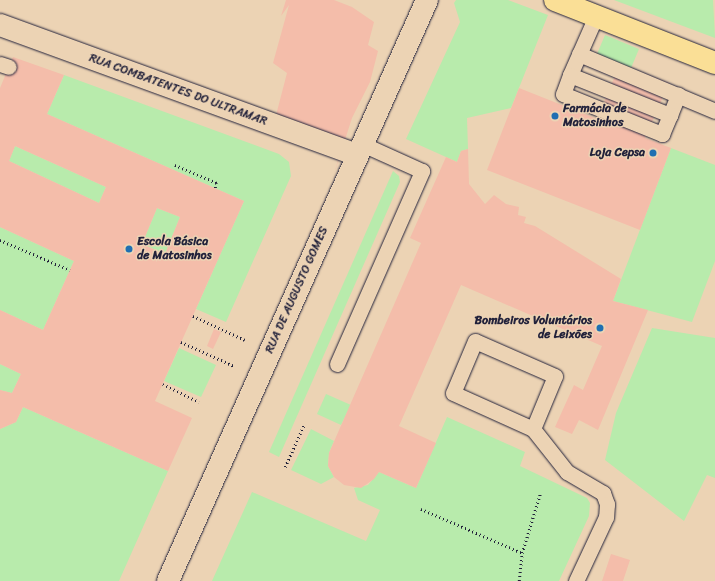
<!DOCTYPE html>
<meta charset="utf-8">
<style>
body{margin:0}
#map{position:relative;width:715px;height:581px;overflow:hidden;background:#ecd3b4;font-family:Sriracha,sans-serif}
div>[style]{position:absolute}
.green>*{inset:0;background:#b8ebac}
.building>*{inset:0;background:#f4bdaa}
.path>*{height:2.5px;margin-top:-1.25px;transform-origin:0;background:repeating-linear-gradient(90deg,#22223b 0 1px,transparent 0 4px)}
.roads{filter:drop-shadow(0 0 1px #22223b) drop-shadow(0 0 1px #22223b)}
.service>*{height:15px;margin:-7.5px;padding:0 7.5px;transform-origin:7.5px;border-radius:7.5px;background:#ecd3b4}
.minor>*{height:22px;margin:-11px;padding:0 11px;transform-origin:11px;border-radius:11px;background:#ecd3b4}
.tertiary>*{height:22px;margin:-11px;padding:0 11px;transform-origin:11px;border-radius:11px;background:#ecd3b4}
.primary>*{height:22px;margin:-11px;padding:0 11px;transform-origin:11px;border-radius:11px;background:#fadf96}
.dots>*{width:11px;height:11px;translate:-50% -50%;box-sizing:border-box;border:2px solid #ecd3b4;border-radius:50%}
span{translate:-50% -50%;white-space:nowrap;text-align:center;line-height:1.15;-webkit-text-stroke:3px #ecd3b4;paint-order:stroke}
.street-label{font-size:12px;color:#22223b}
.poi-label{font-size:12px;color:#22223b;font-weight:700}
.left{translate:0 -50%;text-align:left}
.right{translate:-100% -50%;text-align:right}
</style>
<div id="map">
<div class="green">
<div style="clip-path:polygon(456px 0,508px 0,548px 15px,511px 108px,467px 118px,468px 149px,461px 151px,457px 162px,406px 139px,460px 22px,454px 3px)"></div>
<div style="clip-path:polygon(614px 0,713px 0,715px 38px,683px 26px)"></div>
<div style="clip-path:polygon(605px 35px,639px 49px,631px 68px,597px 54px)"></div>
<div style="clip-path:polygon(64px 75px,279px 154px,289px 162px,291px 176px,226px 322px,196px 309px,244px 201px,47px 114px)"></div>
<div style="clip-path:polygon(15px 146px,106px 187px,99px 203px,9px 161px)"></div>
<div style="clip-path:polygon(671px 148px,715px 165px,715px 261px,692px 322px,613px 301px)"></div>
<div style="clip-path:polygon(393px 171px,399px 176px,400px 182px,279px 457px,269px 452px)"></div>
<div style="clip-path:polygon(157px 208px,180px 217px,165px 254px,142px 244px)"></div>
<div style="clip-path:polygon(0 227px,74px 261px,43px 330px,0 310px)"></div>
<div style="clip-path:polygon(652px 328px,715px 338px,715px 478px,707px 475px,684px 521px,605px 460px,616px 413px)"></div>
<div style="clip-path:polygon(179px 348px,216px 365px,201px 397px,164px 381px)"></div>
<div style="clip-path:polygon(0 364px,21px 374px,12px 393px,0 390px)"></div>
<div style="clip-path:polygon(326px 394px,351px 405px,341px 425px,317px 414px)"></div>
<div style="clip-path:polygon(23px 407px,168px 471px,119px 581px,0 581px,0 429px,16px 422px)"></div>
<div style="clip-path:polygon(447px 417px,525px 452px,520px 466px,587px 498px,590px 503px,589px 516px,559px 581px,212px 581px,252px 492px,366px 541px,380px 510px,358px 500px,354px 488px,368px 485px,379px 472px,416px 488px)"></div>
<div style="clip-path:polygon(311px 429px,334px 441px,329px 453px,328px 466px,334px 477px,321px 484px,291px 470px)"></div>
</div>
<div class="building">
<div style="clip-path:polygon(286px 0,334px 0,352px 7px,374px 22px,368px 45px,378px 51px,370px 82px,352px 118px,334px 174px,340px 153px,275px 119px,287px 73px,273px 63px,289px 5px,281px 16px)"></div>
<div style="clip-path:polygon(evenodd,13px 57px,64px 75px,47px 114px,244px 201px,155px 401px,192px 418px,168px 471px,23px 407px,16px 422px,0 429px,0 390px,12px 393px,21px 374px,0 364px,0 310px,43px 330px,74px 261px,0 227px,0 88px,13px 57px,15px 146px,106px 187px,99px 203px,9px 161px,15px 146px,13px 57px,157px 208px,180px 217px,165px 254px,142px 244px,157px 208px)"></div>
<div style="clip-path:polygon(620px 64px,669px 83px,645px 138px,671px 148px,640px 230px,487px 170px,519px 88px,597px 119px)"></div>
<div style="clip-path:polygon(468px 149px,469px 184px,485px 204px,494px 195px,506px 204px,519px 207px,518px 215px,526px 217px,524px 223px,535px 226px,621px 279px,613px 301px,648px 310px,598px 430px,579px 420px,572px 434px,555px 427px,574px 385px,583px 390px,602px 346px,461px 285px,399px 426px,436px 443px,416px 488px,379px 472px,374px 479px,361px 488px,344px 485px,334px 477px,328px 466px,329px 453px,421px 243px,410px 238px,446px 157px,457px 162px,461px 151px)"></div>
<div style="clip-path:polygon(214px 329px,221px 332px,213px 349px,207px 346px)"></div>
<div style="clip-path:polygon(611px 554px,630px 560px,623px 581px,602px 581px)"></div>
</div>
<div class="path">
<div style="left:175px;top:165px;width:46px;rotate:23.2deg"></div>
<div style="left:217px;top:183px;width:6px;rotate:108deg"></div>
<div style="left:0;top:240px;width:76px;rotate:23.2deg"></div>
<div style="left:193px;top:316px;width:57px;rotate:24.8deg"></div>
<div style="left:181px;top:342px;width:58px;rotate:24.4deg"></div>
<div style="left:163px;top:384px;width:40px;rotate:26.6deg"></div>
<div style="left:285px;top:467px;width:46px;rotate:-65.7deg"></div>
<div style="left:421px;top:509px;width:110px;rotate:23.5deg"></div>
<div style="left:522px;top:553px;width:62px;rotate:-73deg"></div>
<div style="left:519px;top:581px;width:28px;rotate:-84deg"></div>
</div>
<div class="roads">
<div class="service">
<div style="left:596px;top:16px;width:64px;rotate:113.8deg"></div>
<div style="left:570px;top:75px;width:108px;rotate:21.8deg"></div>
<div style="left:670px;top:115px;width:22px;rotate:-68deg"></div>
<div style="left:579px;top:54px;width:147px;rotate:22.7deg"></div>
<div style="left:0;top:64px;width:9px;rotate:18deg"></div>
<div style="left:570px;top:75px;width:20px;rotate:110deg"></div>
<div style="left:563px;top:94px;width:107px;rotate:22deg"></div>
<div style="left:662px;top:134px;width:21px;rotate:-67deg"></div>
<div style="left:337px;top:364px;width:211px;rotate:-66.2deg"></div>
<div style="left:422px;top:171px;width:66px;rotate:-155.8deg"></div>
<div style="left:533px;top:429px;width:57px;rotate:-67.5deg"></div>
<div style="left:555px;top:376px;width:87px;rotate:-156.4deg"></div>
<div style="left:475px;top:341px;width:56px;rotate:112.9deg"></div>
<div style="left:453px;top:393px;width:88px;rotate:24.2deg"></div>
<div style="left:533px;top:429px;width:55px;rotate:51.7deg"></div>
<div style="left:567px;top:472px;width:42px;rotate:30.3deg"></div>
<div style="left:603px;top:493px;width:12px;rotate:70deg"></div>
<div style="left:607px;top:504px;width:13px;rotate:94deg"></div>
<div style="left:606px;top:517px;width:71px;rotate:115.1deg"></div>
</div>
<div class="minor">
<div style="left:0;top:25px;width:380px;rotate:20deg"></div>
</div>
<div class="tertiary">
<div style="left:168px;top:581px;width:636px;rotate:-65.97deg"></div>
</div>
<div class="primary">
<div style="left:555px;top:0;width:172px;rotate:21.5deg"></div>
</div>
</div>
<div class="dots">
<div style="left:555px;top:116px;background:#1f6fb2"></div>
<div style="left:653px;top:153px;background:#1f6fb2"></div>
<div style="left:129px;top:249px;background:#1f6fb2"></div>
<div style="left:600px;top:328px;background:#1f6fb2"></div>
</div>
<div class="street-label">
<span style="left:178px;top:90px;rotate:20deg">RUA COMBATENTES DO ULTRAMAR</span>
<span style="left:297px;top:290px;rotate:-66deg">RUA DE AUGUSTO GOMES</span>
</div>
<div class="poi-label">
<span class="left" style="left:563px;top:116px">Farmácia de<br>Matosinhos</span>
<span class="right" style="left:645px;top:153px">Loja Cepsa</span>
<span class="left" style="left:137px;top:249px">Escola Básica<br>de Matosinhos</span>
<span class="right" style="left:592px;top:328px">Bombeiros Voluntários<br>de Leixões</span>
</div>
</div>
